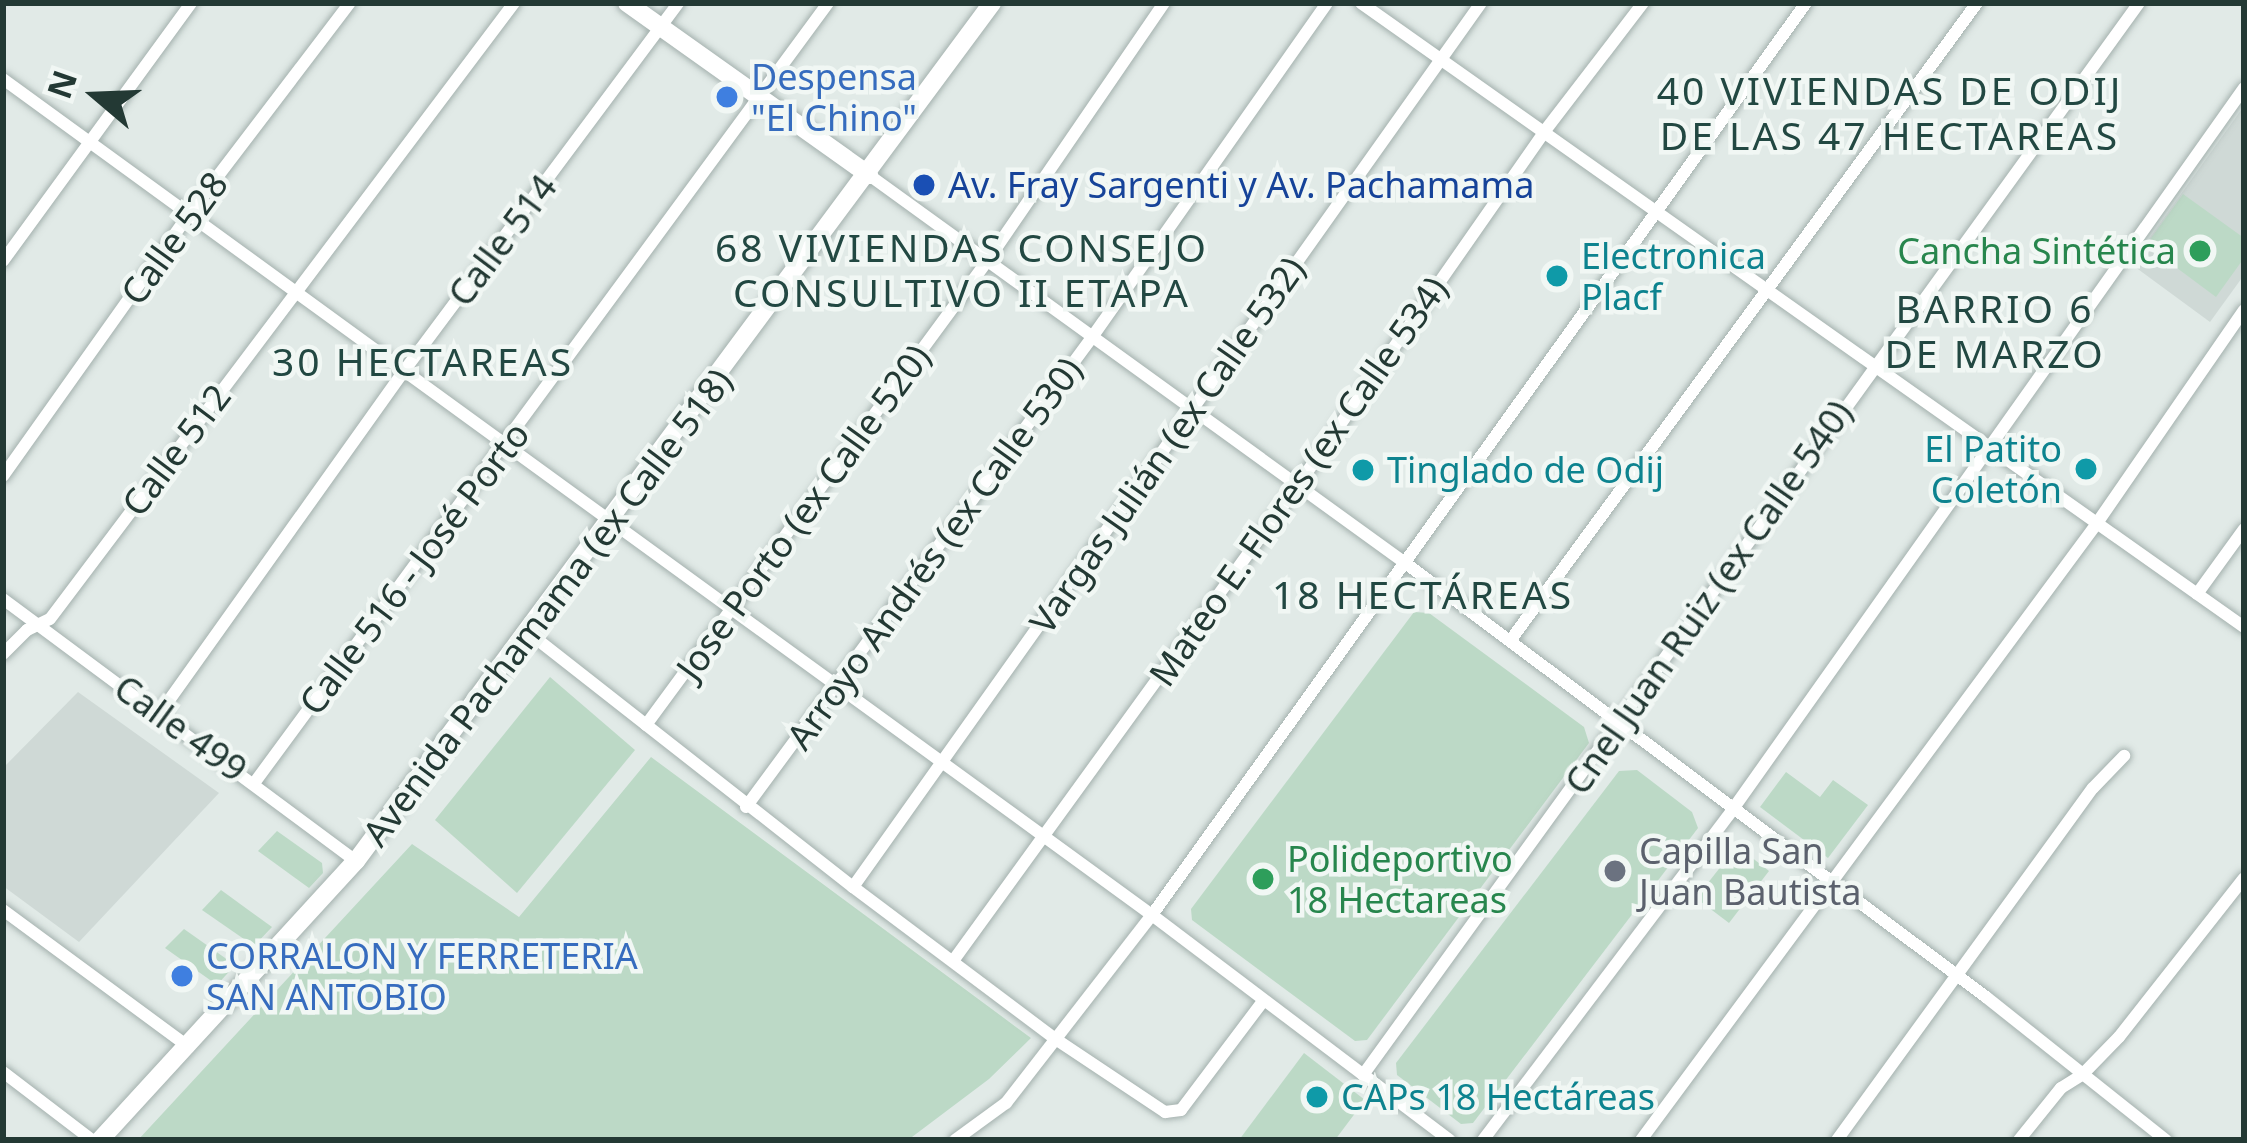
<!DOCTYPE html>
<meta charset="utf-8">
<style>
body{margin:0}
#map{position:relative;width:2247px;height:1143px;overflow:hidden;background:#e1eae7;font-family:"Noto Sans",sans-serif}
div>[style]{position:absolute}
.built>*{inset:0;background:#cfd9d6}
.green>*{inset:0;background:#bcd9c6}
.roads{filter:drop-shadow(0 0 3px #a4b1ae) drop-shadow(0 0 3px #a4b1ae)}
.street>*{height:12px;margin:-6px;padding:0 6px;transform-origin:6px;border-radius:6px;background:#fff}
.secondary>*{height:18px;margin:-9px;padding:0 9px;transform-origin:9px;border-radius:9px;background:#fff}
.dots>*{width:33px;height:33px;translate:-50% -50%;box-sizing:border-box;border:6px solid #f1f7f4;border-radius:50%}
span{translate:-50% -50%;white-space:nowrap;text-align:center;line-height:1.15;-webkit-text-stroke:9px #f1f7f4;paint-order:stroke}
.shop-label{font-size:36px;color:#366cbe}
.left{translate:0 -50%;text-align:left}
.transit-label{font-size:36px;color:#164399}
.street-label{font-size:36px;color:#233934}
.leisure-label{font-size:36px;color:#27864d}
.right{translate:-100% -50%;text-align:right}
.culture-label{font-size:36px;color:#0d838f}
.worship-label{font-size:36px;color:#5b616d}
.neighbourhood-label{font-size:39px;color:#224842;letter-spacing:3px}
.frame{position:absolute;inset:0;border:6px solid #233934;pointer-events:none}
.north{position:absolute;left:36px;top:36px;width:120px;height:120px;-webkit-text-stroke:9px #f1f7f4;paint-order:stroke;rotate:289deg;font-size:33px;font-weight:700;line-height:48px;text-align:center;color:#233934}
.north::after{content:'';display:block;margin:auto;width:42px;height:54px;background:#233934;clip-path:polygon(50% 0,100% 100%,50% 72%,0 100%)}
</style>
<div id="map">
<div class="built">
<div style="clip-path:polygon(2244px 106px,2244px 275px,2210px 322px,2131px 264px)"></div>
<div style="clip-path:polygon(78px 692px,219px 793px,79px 942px,3px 886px,3px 768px)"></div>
</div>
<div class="green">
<div style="clip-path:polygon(2183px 194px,2244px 238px,2244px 258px,2216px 297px,2146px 245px)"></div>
<div style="clip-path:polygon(1414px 612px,1429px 613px,1584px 727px,1589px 743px,1367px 1040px,1355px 1041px,1192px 920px,1191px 909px)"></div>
<div style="clip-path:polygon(550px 677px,635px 750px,517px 893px,435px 820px)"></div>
<div style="clip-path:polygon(651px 757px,1031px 1038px,989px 1079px,908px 1140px,138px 1140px,412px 844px,519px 917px)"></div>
<div style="clip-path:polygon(1637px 770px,1692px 812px,1698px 828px,1473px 1123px,1461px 1124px,1397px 1075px,1396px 1063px,1619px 771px)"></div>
<div style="clip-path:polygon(1786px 772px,1820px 797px,1833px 780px,1868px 805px,1828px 858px,1760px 807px)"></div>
<div style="clip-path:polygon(277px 831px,322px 863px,323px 873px,309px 888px,258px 851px)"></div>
<div style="clip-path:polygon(1737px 846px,1769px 871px,1729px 923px,1696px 898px)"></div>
<div style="clip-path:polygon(221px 890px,272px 927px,254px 946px,202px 910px)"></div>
<div style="clip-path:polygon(184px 929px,235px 965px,217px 985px,165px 948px)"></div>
<div style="clip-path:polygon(1304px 1053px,1365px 1100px,1335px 1140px,1239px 1140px)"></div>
</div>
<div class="roads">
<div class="street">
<div style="left:1361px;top:3px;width:1081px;rotate:35.25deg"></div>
<div style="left:3px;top:79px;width:1421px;rotate:36.04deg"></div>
<div style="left:1152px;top:915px;width:373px;rotate:37.1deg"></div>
<div style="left:869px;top:175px;width:665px;rotate:35.89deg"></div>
<div style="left:1408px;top:565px;width:722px;rotate:36.77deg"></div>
<div style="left:1986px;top:997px;width:230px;rotate:38.5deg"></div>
<div style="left:3px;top:261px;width:319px;rotate:-53.9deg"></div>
<div style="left:3px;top:476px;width:321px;rotate:-54.6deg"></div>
<div style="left:189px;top:214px;width:265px;rotate:-52.7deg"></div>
<div style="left:2197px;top:594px;width:80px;rotate:-54.1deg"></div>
<div style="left:3px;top:599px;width:440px;rotate:36.6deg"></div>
<div style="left:529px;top:633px;width:412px;rotate:38.1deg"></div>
<div style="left:853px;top:887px;width:255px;rotate:36.9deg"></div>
<div style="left:1057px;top:1040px;width:130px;rotate:33.7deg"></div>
<div style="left:1165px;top:1112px;width:16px;rotate:-7deg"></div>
<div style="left:1181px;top:1110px;width:136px;rotate:-53deg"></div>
<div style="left:1510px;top:641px;width:791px;rotate:-53.8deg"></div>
<div style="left:3px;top:654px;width:34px;rotate:-45deg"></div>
<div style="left:27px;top:630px;width:25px;rotate:-26deg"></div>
<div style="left:50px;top:619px;width:771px;rotate:-53.01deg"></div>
<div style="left:160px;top:713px;width:420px;rotate:-54.5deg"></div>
<div style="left:404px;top:371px;width:459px;rotate:-53.3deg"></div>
<div style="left:646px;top:725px;width:577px;rotate:-53.67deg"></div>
<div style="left:988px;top:260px;width:311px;rotate:-55.6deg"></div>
<div style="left:255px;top:782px;width:967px;rotate:-53.66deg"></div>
<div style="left:746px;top:807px;width:585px;rotate:-53.62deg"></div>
<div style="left:1093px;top:336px;width:407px;rotate:-54.9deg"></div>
<div style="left:853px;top:887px;width:1084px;rotate:-54.61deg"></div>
<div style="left:3px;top:910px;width:231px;rotate:36.4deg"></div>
<div style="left:953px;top:961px;width:588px;rotate:-54.07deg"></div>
<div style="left:1298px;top:485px;width:430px;rotate:-55.1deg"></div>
<div style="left:1544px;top:132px;width:163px;rotate:-52.5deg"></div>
<div style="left:3px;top:1072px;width:112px;rotate:37.4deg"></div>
<div style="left:1363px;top:1075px;width:1323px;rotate:-54.1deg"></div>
<div style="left:955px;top:1140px;width:63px;rotate:-36deg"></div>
<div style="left:1006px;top:1103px;width:238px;rotate:-52.2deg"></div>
<div style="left:1152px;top:915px;width:1122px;rotate:-54.36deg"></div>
<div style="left:1483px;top:1140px;width:415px;rotate:-52.9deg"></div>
<div style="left:1733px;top:809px;width:884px;rotate:-54.67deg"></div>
<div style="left:1641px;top:1140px;width:764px;rotate:-53.52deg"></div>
<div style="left:2095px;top:526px;width:262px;rotate:-55.4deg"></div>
<div style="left:1837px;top:1140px;width:435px;rotate:-54deg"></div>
<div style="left:2093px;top:788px;width:45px;rotate:-45.9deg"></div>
<div style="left:2019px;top:1140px;width:67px;rotate:-51.1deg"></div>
<div style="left:2061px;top:1088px;width:25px;rotate:-32deg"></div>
<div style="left:2082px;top:1075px;width:53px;rotate:-45.8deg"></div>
<div style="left:2119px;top:1037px;width:202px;rotate:-51.8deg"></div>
</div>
<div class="secondary">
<div style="left:627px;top:3px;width:297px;rotate:35.4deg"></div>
<div style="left:100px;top:1140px;width:379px;rotate:-47.5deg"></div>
<div style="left:356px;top:861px;width:1068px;rotate:-53.45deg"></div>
</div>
</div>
<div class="dots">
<div style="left:727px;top:97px;background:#3f7fe0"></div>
<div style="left:924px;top:185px;background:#1a4fb4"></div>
<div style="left:2200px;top:251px;background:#2e9e5b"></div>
<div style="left:1557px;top:276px;background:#0f9aa8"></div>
<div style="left:2086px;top:469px;background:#0f9aa8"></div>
<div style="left:1363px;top:470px;background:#0f9aa8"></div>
<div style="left:1615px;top:871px;background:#6b7280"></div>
<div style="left:1263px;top:879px;background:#2e9e5b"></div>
<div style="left:182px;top:976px;background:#3f7fe0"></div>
<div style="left:1317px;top:1097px;background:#0f9aa8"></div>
</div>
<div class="shop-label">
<span class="left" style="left:751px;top:97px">Despensa<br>"El Chino"</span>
<span class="left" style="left:206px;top:976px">CORRALON Y FERRETERIA<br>SAN ANTOBIO</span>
</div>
<div class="transit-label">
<span class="left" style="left:948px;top:185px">Av. Fray Sargenti y Av. Pachamama</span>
</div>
<div class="street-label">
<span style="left:174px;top:238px;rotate:-54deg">Calle 528</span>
<span style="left:502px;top:240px;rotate:-53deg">Calle 514</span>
<span style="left:1167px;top:445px;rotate:-55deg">Vargas Julián (ex Calle 532)</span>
<span style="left:176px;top:450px;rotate:-53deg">Calle 512</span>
<span style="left:1298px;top:481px;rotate:-55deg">Mateo E. Flores (ex Calle 534)</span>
<span style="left:803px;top:512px;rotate:-54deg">Jose Porto (ex Calle 520)</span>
<span style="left:934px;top:553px;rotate:-54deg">Arroyo Andrés (ex Calle 530)</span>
<span style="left:414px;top:568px;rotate:-53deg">Calle 516 - José Porto</span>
<span style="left:1708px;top:597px;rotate:-55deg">Cnel Juan Ruiz (ex Calle 540)</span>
<span style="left:547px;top:607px;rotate:-53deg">Avenida Pachamama (ex Calle 518)</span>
<span style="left:181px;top:728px;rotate:36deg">Calle 499</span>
</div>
<div class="leisure-label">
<span class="right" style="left:2176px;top:251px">Cancha Sintética</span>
<span class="left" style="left:1287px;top:879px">Polideportivo<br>18 Hectareas</span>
</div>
<div class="culture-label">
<span class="left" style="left:1581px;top:276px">Electronica<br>Placf</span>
<span class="right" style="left:2062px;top:469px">El Patito<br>Coletón</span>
<span class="left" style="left:1387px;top:470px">Tinglado de Odij</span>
<span class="left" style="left:1341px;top:1097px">CAPs 18 Hectáreas</span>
</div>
<div class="worship-label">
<span class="left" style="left:1639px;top:871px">Capilla San<br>Juan Bautista</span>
</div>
<div class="neighbourhood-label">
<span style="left:1890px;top:113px">40 VIVIENDAS DE ODIJ<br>DE LAS 47 HECTAREAS</span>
<span style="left:962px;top:270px">68 VIVIENDAS CONSEJO<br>CONSULTIVO II ETAPA</span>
<span style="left:1995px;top:331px">BARRIO 6<br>DE MARZO</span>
<span style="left:423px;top:361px">30 HECTAREAS</span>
<span style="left:1423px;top:594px">18 HECTÁREAS</span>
</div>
<div class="frame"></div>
<div class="north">N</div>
</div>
